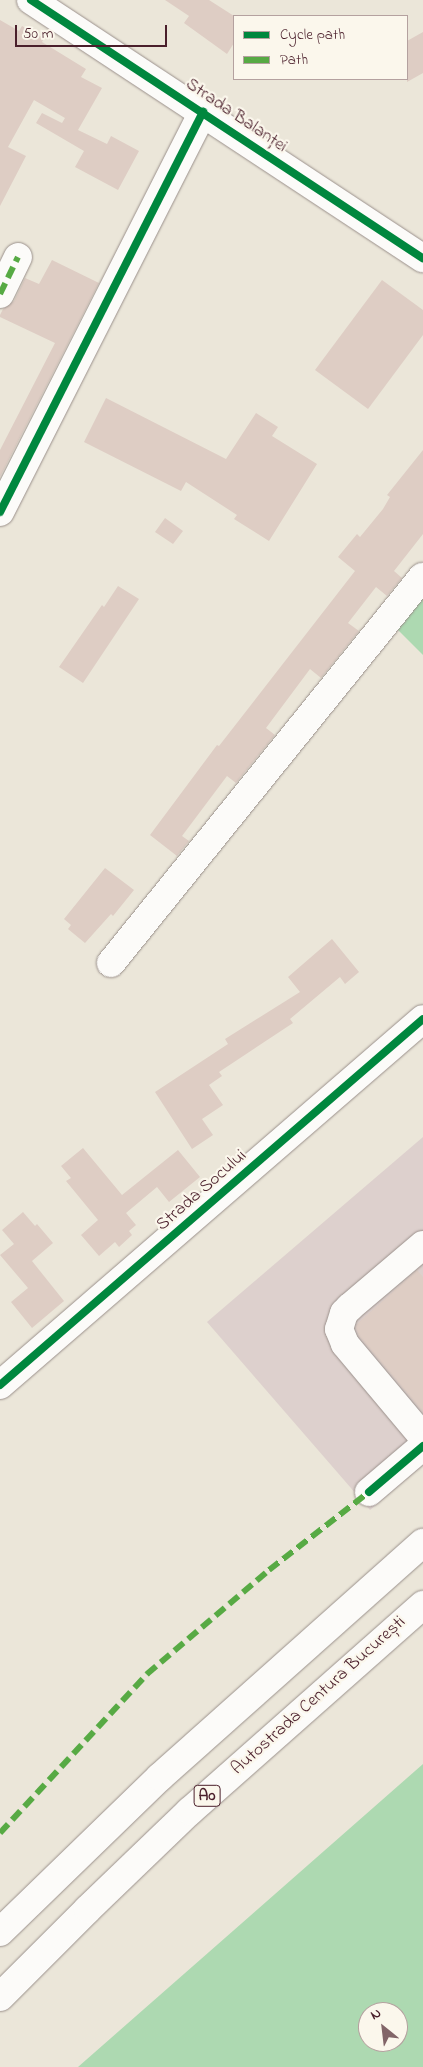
<!DOCTYPE html>
<meta charset="utf-8">
<style>
body{margin:0}
#map{position:relative;width:423px;height:2067px;overflow:hidden;background:#ebe6d9;font-family:"Indie Flower",sans-serif}
div>[style]{position:absolute}
.industrial>*{inset:0;background:#ddd0cd}
.green>*{inset:0;background:#add9b1}
.building>*{inset:0;background:#decdc4}
.roads{filter:drop-shadow(0 0 1px #9a908b) drop-shadow(0 0 1px #9a908b)}
.minor>*{height:28px;margin:-14px;padding:0 14px;transform-origin:14px;border-radius:14px;background:#fcfbf9}
.highway>*{height:28px;margin:-14px;padding:0 14px;transform-origin:14px;border-radius:14px;background:#fcfbf9}
.quiet>*{height:6px;margin-top:-3px;transform-origin:0;background:repeating-linear-gradient(90deg,#57aa44 0 12px,transparent 0 18px)}
.cycleway>*{height:8px;margin:-4px;padding:0 4px;transform-origin:4px;border-radius:4px;background:#00873e}
span{translate:-50% -50%;white-space:nowrap;text-align:center;line-height:1.15;-webkit-text-stroke:4.5px #fbf7ec;paint-order:stroke}
.shield-label span{padding:1px 4px;background:#fbf7ec;border:1px solid;border-radius:4px;-webkit-text-stroke-width:0}
.shield-label{font-size:16px;color:#4a1f2b;font-weight:700}
.street-label{font-size:18px;color:#4a1f2b}
.legend{position:absolute;left:233px;top:15px;width:175px;height:65px;box-sizing:border-box;background:#fbf7ec;border:1px solid #b4a19f;margin:0;padding:6px 9px;list-style:none;font-size:15px;color:#4a1f2b}
.legend li{display:flex;align-items:center;gap:10px;height:25px}
.legend b{width:25px;border:1px solid #b4a19f}
.north{position:absolute;left:358px;top:2002px;width:50px;height:50px;box-sizing:border-box;background:#fbf7ec;border:1px solid #b4a19f;border-radius:50%;rotate:331deg;font-size:14px;font-weight:700;line-height:20px;text-align:center;color:#4a1f2b}
.north::after{content:'';display:block;margin:auto;width:18px;height:22px;background:#826568;clip-path:polygon(50% 0,100% 100%,50% 72%,0 100%)}
.scale{position:absolute;left:15px;top:25px;width:152px;height:22px;box-sizing:border-box;border:2px solid #4a1f2b;border-top:0;padding-left:6px;font-size:15px;line-height:18px;white-space:nowrap;color:#4a1f2b;-webkit-text-stroke:4px #fbf7ec;paint-order:stroke}
</style>
<div id="map">
<div class="industrial">
<div style="clip-path:polygon(423px 1137px,423px 1465px,370px 1510px,207px 1322px)"></div>
</div>
<div class="green">
<div style="clip-path:polygon(423px 587px,423px 655px,392px 624px)"></div>
<div style="clip-path:polygon(evenodd,423px 1764px,423px 2067px,78px 2067px,423px 1764px,368px 2012px,398px 2012px,398px 2042px,368px 2042px,368px 2012px)"></div>
</div>
<div class="building">
<div style="clip-path:polygon(165px 0,209px 0,234px 16px,234px 43px,227px 54px,184px 23px,189px 16px)"></div>
<div style="clip-path:polygon(0 20px,19px 31px,22px 26px,44px 38px,42px 42px,86px 69px,81px 77px,102px 88px,78px 130px,107px 144px,111px 136px,139px 151px,118px 190px,75px 167px,84px 151px,36px 123px,42px 113px,62px 123px,65px 118px,34px 100px,8px 147px,26px 156px,0 206px)"></div>
<div style="clip-path:polygon(423px 32px,423px 73px,407px 82px,407px 41px)"></div>
<div style="clip-path:polygon(52px 260px,99px 283px,0 477px,0 450px,55px 343px,0 317px,0 315px,3px 309px,14px 301px,25px 278px,39px 284px)"></div>
<div style="clip-path:polygon(382px 280px,423px 310px,423px 335px,368px 409px,315px 370px)"></div>
<div style="clip-path:polygon(106px 398px,226px 459px,256px 413px,278px 427px,272px 436px,317px 464px,269px 541px,234px 519px,237px 515px,186px 482px,181px 491px,84px 442px)"></div>
<div style="clip-path:polygon(423px 450px,423px 534px,394px 571px,402px 578px,387px 596px,376px 587px,348px 623px,359px 631px,321px 678px,310px 669px,266px 728px,275px 735px,236px 783px,227px 776px,182px 836px,189px 841px,177px 856px,150px 835px,217px 745px,219px 746px,355px 571px,338px 557px,357px 534px,360px 537px,383px 509px,390px 497px,387px 495px)"></div>
<div style="clip-path:polygon(165px 518px,183px 531px,173px 544px,155px 532px)"></div>
<div style="clip-path:polygon(118px 586px,139px 599px,83px 683px,59px 667px,102px 605px,104px 607px)"></div>
<div style="clip-path:polygon(105px 868px,134px 890px,113px 916px,111px 914px,85px 943px,68px 929px,71px 925px,64px 919px)"></div>
<div style="clip-path:polygon(332px 939px,359px 972px,345px 984px,340px 977px,290px 1019px,293px 1023px,219px 1072px,222px 1076px,209px 1085px,223px 1105px,202px 1119px,213px 1135px,192px 1149px,155px 1092px,228px 1044px,225px 1039px,300px 992px,288px 977px)"></div>
<div style="clip-path:polygon(83px 1148px,122px 1195px,178px 1150px,200px 1177px,169px 1202px,157px 1187px,126px 1213px,136px 1225px,129px 1231px,132px 1235px,119px 1247px,115px 1242px,99px 1256px,81px 1235px,98px 1220px,66px 1181px,71px 1178px,61px 1166px)"></div>
<div style="clip-path:polygon(23px 1212px,35px 1226px,37px 1224px,53px 1243px,32px 1261px,64px 1301px,32px 1328px,11px 1302px,28px 1288px,0 1255px,14px 1244px,2px 1230px)"></div>
<div style="clip-path:polygon(417px 1270px,423px 1277px,423px 1412px,359px 1336px,356px 1328px,357px 1324px)"></div>
</div>
<div class="roads">
<div class="minor">
<div style="left:31px;top:0;width:469px;rotate:33.4deg"></div>
<div style="left:0;top:294px;width:41px;rotate:-64.1deg"></div>
<div style="left:0;top:512px;width:449px;rotate:-63.1deg"></div>
<div style="left:111px;top:963px;width:496px;rotate:-51.1deg"></div>
<div style="left:423px;top:1245px;width:96px;rotate:139.7deg"></div>
<div style="left:350px;top:1307px;width:8px;rotate:135deg"></div>
<div style="left:344px;top:1313px;width:17px;rotate:107deg"></div>
<div style="left:339px;top:1329px;width:16px;rotate:68deg"></div>
<div style="left:345px;top:1344px;width:121px;rotate:50deg"></div>
<div style="left:0;top:1385px;width:559px;rotate:-40.87deg"></div>
<div style="left:369px;top:1492px;width:71px;rotate:-40.4deg"></div>
</div>
<div class="highway">
<div style="left:0;top:1932px;width:223px;rotate:-44.1deg"></div>
<div style="left:160px;top:1777px;width:352px;rotate:-41.7deg"></div>
<div style="left:0;top:1997px;width:124px;rotate:-45deg"></div>
<div style="left:88px;top:1909px;width:141px;rotate:-43.9deg"></div>
<div style="left:190px;top:1811px;width:311px;rotate:-41.5deg"></div>
</div>
</div>
<div class="quiet">
<div style="left:0;top:294px;width:41px;rotate:-64.1deg"></div>
<div style="left:0;top:1833px;width:217px;rotate:-47.2deg"></div>
<div style="left:147px;top:1674px;width:160px;rotate:-40.4deg"></div>
<div style="left:269px;top:1570px;width:127px;rotate:-38deg"></div>
</div>
<div class="cycleway">
<div style="left:31px;top:0;width:469px;rotate:33.4deg"></div>
<div style="left:0;top:512px;width:449px;rotate:-63.1deg"></div>
<div style="left:0;top:1385px;width:559px;rotate:-40.87deg"></div>
<div style="left:369px;top:1492px;width:71px;rotate:-40.4deg"></div>
</div>
<div class="shield-label">
<span style="left:207px;top:1796px">A0</span>
</div>
<div class="street-label">
<span style="left:236px;top:116px;rotate:34deg">Strada Balanței</span>
<span style="left:202px;top:1191px;rotate:-41deg">Strada Socului</span>
<span style="left:319px;top:1696px;rotate:-42deg">Autostrada Centura București</span>
</div>
<ul class="legend">
<li><b style="height:6px;background:#00873e"></b>Cycle path</li>
<li><b style="height:6px;background:#57aa44"></b>Path</li>
</ul>
<div class="north">N</div>
<div class="scale">50 m</div>
</div>
